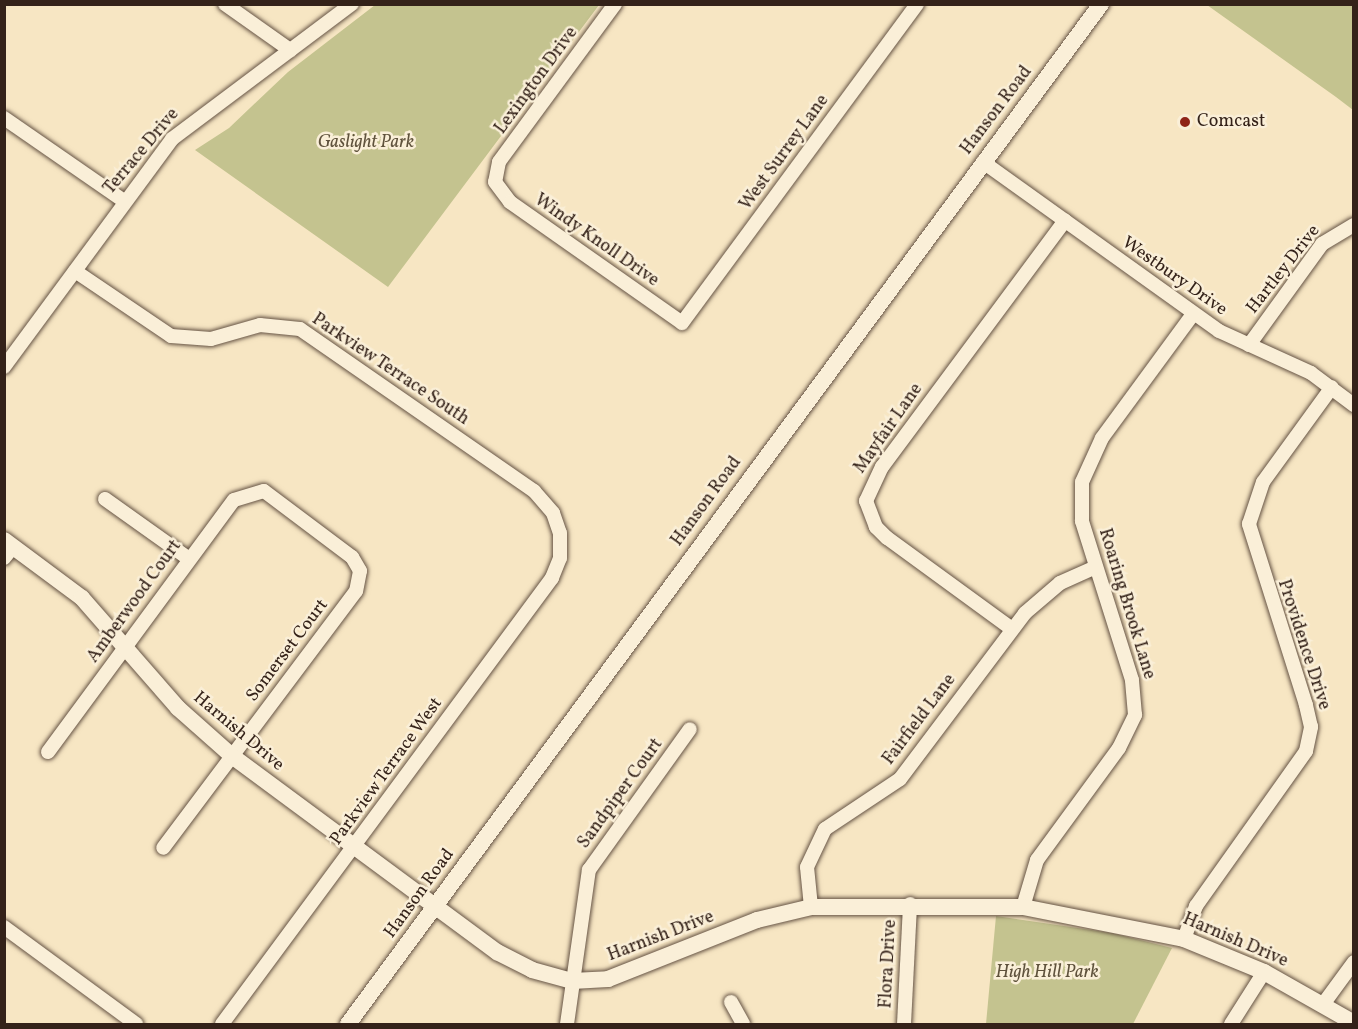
<!DOCTYPE html>
<style>
body{margin:0}
#map{position:relative;width:1358px;height:1029px;overflow:hidden;background:#f7e6c3;font-family:Vollkorn,serif}
div>[style]{position:absolute}
.green>*{inset:0;background:#c4c38f}
.roads{filter:drop-shadow(0 0 2px #655344) drop-shadow(0 0 2px #655344)}
.minor>*{height:14px;margin:-7px;padding:0 7px;transform-origin:7px;border-radius:7px;background:#faefd8}
.tertiary>*{height:16px;margin:-8px;padding:0 8px;transform-origin:8px;border-radius:8px;background:#faefd8}
.dots>*{width:16px;height:16px;translate:-50% -50%;box-sizing:border-box;border:3px solid #faefd8;border-radius:50%}
span{translate:-50% -50%;white-space:nowrap;text-align:center;line-height:1.15;-webkit-text-stroke:5px #faefd8;paint-order:stroke}
.street-label{font-size:18px;color:#342219}
.poi-label{font-size:18px;color:#342219}
.left{translate:0 -50%;text-align:left}
.park-label{font-size:18px;color:#5f523c;font-style:italic}
.frame{position:absolute;inset:0;border:6px solid #342219;pointer-events:none}
</style>
<div id="map">
<div class="green">
<div style="clip-path:polygon(375px 5px,599px 5px,388px 287px,195px 150px,229px 128px,288px 72px)"></div>
<div style="clip-path:polygon(1207px 5px,1353px 5px,1353px 110px,1336px 97px)"></div>
<div style="clip-path:polygon(996px 916px,1112px 933px,1172px 948px,1133px 1024px,986px 1024px)"></div>
</div>
<div class="roads">
<div class="minor">
<div style="left:225px;top:4px;width:80px;rotate:35.3deg"></div>
<div style="left:615px;top:4px;width:196px;rotate:126.3deg"></div>
<div style="left:499px;top:162px;width:20px;rotate:101deg"></div>
<div style="left:495px;top:182px;width:25px;rotate:53deg"></div>
<div style="left:510px;top:202px;width:210px;rotate:35.1deg"></div>
<div style="left:682px;top:323px;width:396px;rotate:-53.6deg"></div>
<div style="left:4px;top:118px;width:146px;rotate:34.7deg"></div>
<div style="left:983px;top:162px;width:290px;rotate:35.6deg"></div>
<div style="left:1219px;top:331px;width:101px;rotate:24.5deg"></div>
<div style="left:1311px;top:373px;width:54px;rotate:36.7deg"></div>
<div style="left:75px;top:271px;width:116px;rotate:34.1deg"></div>
<div style="left:171px;top:336px;width:40px;rotate:4.3deg"></div>
<div style="left:211px;top:339px;width:51px;rotate:-15.9deg"></div>
<div style="left:260px;top:325px;width:40px;rotate:5.7deg"></div>
<div style="left:300px;top:329px;width:285px;rotate:34.7deg"></div>
<div style="left:534px;top:491px;width:29px;rotate:49deg"></div>
<div style="left:553px;top:513px;width:21px;rotate:71deg"></div>
<div style="left:560px;top:533px;width:25px;rotate:90deg"></div>
<div style="left:560px;top:558px;width:22px;rotate:112deg"></div>
<div style="left:552px;top:578px;width:555px;rotate:126.5deg"></div>
<div style="left:1249px;top:345px;width:125px;rotate:-54.1deg"></div>
<div style="left:1322px;top:244px;width:37px;rotate:-31deg"></div>
<div style="left:4px;top:367px;width:283px;rotate:-53.6deg"></div>
<div style="left:172px;top:139px;width:225px;rotate:-36.9deg"></div>
<div style="left:105px;top:499px;width:103px;rotate:35.5deg"></div>
<div style="left:4px;top:558px;width:14px;rotate:-51deg"></div>
<div style="left:1012px;top:629px;width:155px;rotate:-143.9deg"></div>
<div style="left:887px;top:538px;width:16px;rotate:-135deg"></div>
<div style="left:876px;top:527px;width:28px;rotate:-111deg"></div>
<div style="left:866px;top:501px;width:38px;rotate:-65deg"></div>
<div style="left:882px;top:467px;width:307px;rotate:-53.4deg"></div>
<div style="left:48px;top:752px;width:313px;rotate:-53.6deg"></div>
<div style="left:234px;top:500px;width:31px;rotate:-17deg"></div>
<div style="left:264px;top:491px;width:110px;rotate:36.9deg"></div>
<div style="left:352px;top:557px;width:16px;rotate:60deg"></div>
<div style="left:360px;top:571px;width:20px;rotate:101deg"></div>
<div style="left:356px;top:591px;width:321px;rotate:126.9deg"></div>
<div style="left:811px;top:907px;width:40px;rotate:-95.7deg"></div>
<div style="left:807px;top:867px;width:42px;rotate:-64.7deg"></div>
<div style="left:825px;top:829px;width:90px;rotate:-33.7deg"></div>
<div style="left:900px;top:779px;width:208px;rotate:-53deg"></div>
<div style="left:1025px;top:613px;width:46px;rotate:-40.6deg"></div>
<div style="left:1060px;top:583px;width:37px;rotate:-24deg"></div>
<div style="left:1023px;top:907px;width:49px;rotate:-73.4deg"></div>
<div style="left:1037px;top:860px;width:139px;rotate:-53.8deg"></div>
<div style="left:1119px;top:748px;width:37px;rotate:-64deg"></div>
<div style="left:1135px;top:715px;width:35px;rotate:-95deg"></div>
<div style="left:1132px;top:680px;width:167px;rotate:-107.5deg"></div>
<div style="left:1082px;top:521px;width:39px;rotate:-90deg"></div>
<div style="left:1082px;top:482px;width:48px;rotate:-65.6deg"></div>
<div style="left:1102px;top:438px;width:154px;rotate:-53.7deg"></div>
<div style="left:4px;top:927px;width:164px;rotate:36.3deg"></div>
<div style="left:1184px;top:939px;width:35px;rotate:-70deg"></div>
<div style="left:1196px;top:906px;width:190px;rotate:-54.6deg"></div>
<div style="left:1306px;top:751px;width:25px;rotate:-78deg"></div>
<div style="left:1311px;top:727px;width:23px;rotate:-103deg"></div>
<div style="left:1306px;top:705px;width:190px;rotate:-107.5deg"></div>
<div style="left:1249px;top:524px;width:44px;rotate:-71.6deg"></div>
<div style="left:1263px;top:482px;width:117px;rotate:-54deg"></div>
<div style="left:731px;top:1002px;width:25px;rotate:61deg"></div>
<div style="left:1324px;top:1003px;width:51px;rotate:-53.8deg"></div>
<div style="left:567px;top:1024px;width:156px;rotate:-81.9deg"></div>
<div style="left:589px;top:870px;width:173px;rotate:-54.4deg"></div>
<div style="left:904px;top:1024px;width:120px;rotate:-87.1deg"></div>
<div style="left:1231px;top:1024px;width:62px;rotate:-57.6deg"></div>
</div>
<div class="tertiary">
<div style="left:4px;top:540px;width:97px;rotate:36.6deg"></div>
<div style="left:82px;top:598px;width:146px;rotate:48.9deg"></div>
<div style="left:178px;top:708px;width:72px;rotate:41.6deg"></div>
<div style="left:232px;top:756px;width:330px;rotate:36.5deg"></div>
<div style="left:497px;top:952px;width:39px;rotate:27deg"></div>
<div style="left:532px;top:970px;width:41px;rotate:15.4deg"></div>
<div style="left:572px;top:981px;width:36px;rotate:-3deg"></div>
<div style="left:608px;top:979px;width:160px;rotate:-21.6deg"></div>
<div style="left:757px;top:920px;width:56px;rotate:-13.5deg"></div>
<div style="left:811px;top:907px;width:212px"></div>
<div style="left:1023px;top:907px;width:164px;rotate:11.2deg"></div>
<div style="left:1184px;top:939px;width:87px;rotate:22.4deg"></div>
<div style="left:1264px;top:972px;width:103px;rotate:29.5deg"></div>
<div style="left:348px;top:1024px;width:1268px;rotate:-53.56deg"></div>
</div>
</div>
<div class="dots">
<div style="left:1185px;top:122px;background:#8f2418"></div>
</div>
<div class="street-label">
<span style="left:537px;top:81px;rotate:-54deg">Lexington Drive</span>
<span style="left:997px;top:111px;rotate:-53deg">Hanson Road</span>
<span style="left:142px;top:152px;rotate:-50deg">Terrace Drive</span>
<span style="left:785px;top:153px;rotate:-54deg">West Surrey Lane</span>
<span style="left:596px;top:241px;rotate:35deg">Windy Knoll Drive</span>
<span style="left:1284px;top:270px;rotate:-52deg">Hartley Drive</span>
<span style="left:1174px;top:277px;rotate:35deg">Westbury Drive</span>
<span style="left:390px;top:370px;rotate:34deg">Parkview Terrace South</span>
<span style="left:889px;top:429px;rotate:-55deg">Mayfair Lane</span>
<span style="left:707px;top:502px;rotate:-54deg">Hanson Road</span>
<span style="left:135px;top:602px;rotate:-54deg">Amberwood Court</span>
<span style="left:1126px;top:604px;rotate:73deg">Roaring Brook Lane</span>
<span style="left:1303px;top:645px;rotate:72deg">Providence Drive</span>
<span style="left:288px;top:651px;rotate:-53deg">Somerset Court</span>
<span style="left:920px;top:720px;rotate:-53deg">Fairfield Lane</span>
<span style="left:238px;top:732px;rotate:40deg">Harnish Drive</span>
<span style="left:387px;top:772px;rotate:-54deg">Parkview Terrace West</span>
<span style="left:621px;top:794px;rotate:-54deg">Sandpiper Court</span>
<span style="left:420px;top:894px;rotate:-54deg">Hanson Road</span>
<span style="left:661px;top:937px;rotate:-21deg">Harnish Drive</span>
<span style="left:1235px;top:941px;rotate:23deg">Harnish Drive</span>
<span style="left:889px;top:964px;rotate:-87deg">Flora Drive</span>
</div>
<div class="poi-label">
<span class="left" style="left:1197px;top:122px">Comcast</span>
</div>
<div class="park-label">
<span style="left:366px;top:143px">Gaslight Park</span>
<span style="left:1047px;top:973px">High Hill Park</span>
</div>
<div class="frame"></div>
</div>
